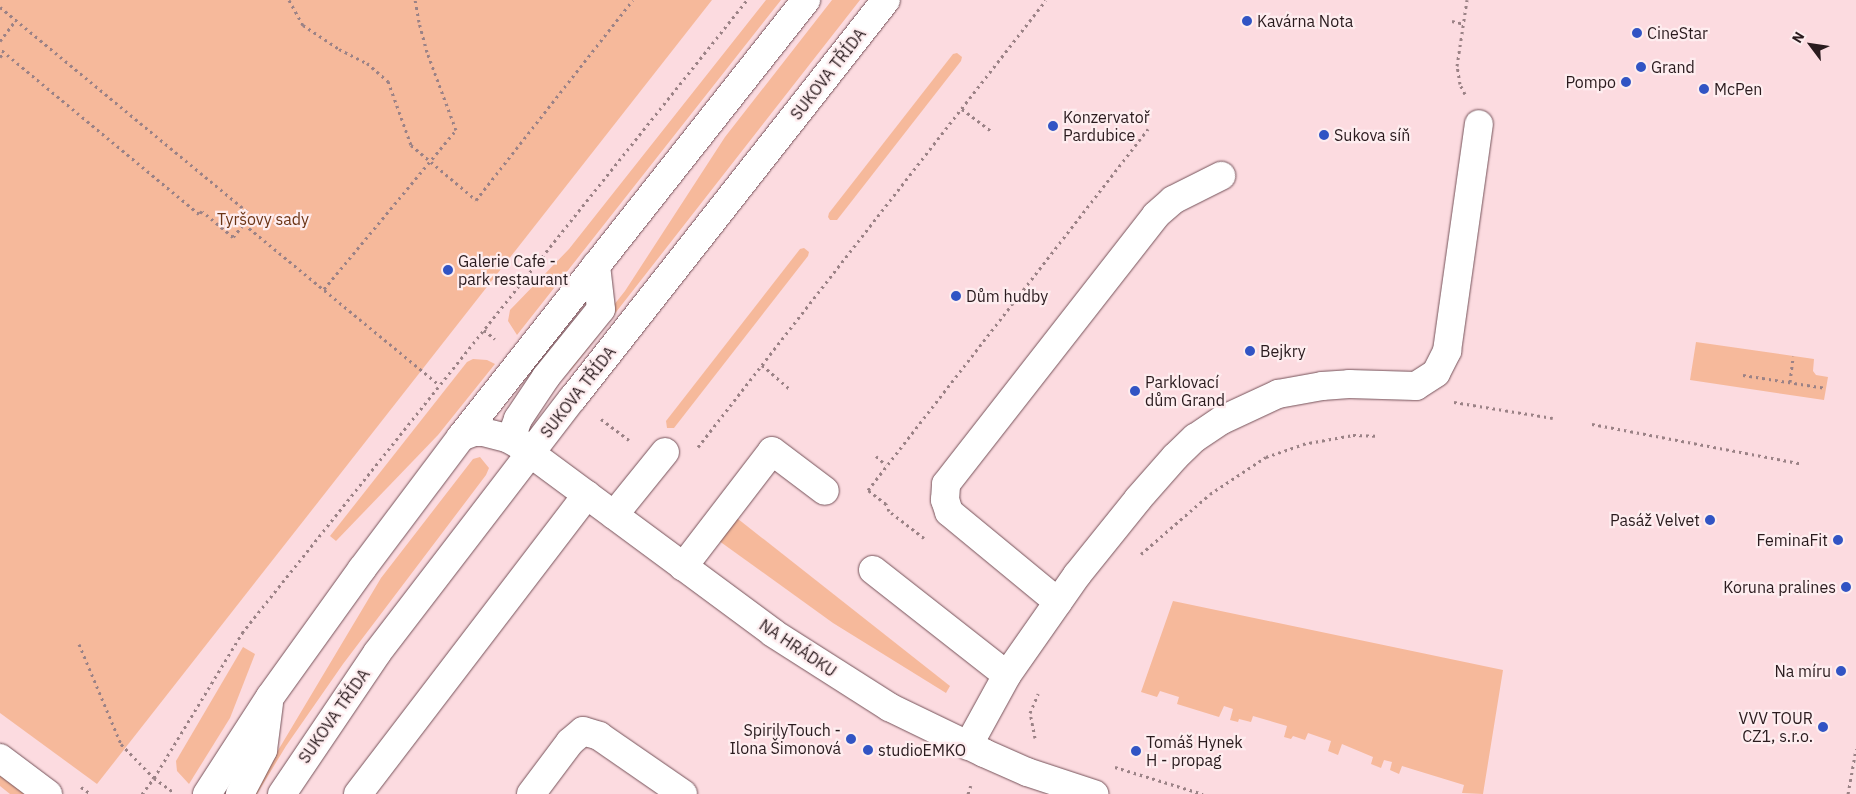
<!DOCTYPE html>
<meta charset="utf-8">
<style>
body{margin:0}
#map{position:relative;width:1856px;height:794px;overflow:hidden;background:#fcdbe0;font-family:"IBM Plex Sans",sans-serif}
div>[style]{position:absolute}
.green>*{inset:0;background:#f6b99b}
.path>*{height:3px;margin-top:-1.5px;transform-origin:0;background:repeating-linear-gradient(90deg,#9b8286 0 2.5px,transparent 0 6.5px)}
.roads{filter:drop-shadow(0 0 1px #755259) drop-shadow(0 0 1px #755259)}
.minor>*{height:28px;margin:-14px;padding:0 14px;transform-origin:14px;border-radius:14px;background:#fff}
.dots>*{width:14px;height:14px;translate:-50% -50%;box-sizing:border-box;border:2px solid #feedef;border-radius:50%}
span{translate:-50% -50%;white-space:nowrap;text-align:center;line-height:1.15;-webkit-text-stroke:4.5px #feedef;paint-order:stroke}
.poi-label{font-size:16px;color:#2a1b1e}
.left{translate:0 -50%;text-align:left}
.right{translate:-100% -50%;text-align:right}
.street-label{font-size:16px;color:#2a1b1e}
.park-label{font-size:16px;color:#6c3516}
.north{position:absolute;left:1786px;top:20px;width:50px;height:50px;-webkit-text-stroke:4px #feedef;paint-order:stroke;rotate:301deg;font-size:14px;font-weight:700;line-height:20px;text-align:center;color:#2a1b1e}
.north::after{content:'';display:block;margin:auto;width:18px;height:22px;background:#2a1b1e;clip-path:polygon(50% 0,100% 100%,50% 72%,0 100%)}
</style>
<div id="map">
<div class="green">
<div style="clip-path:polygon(0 0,712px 0,97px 784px,0 713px)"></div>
<div style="clip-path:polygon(766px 0,781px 0,517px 335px,508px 321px,510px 310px,569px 249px)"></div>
<div style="clip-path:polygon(832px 0,860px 0,570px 371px,564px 371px,566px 365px,625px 291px,725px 137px)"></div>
<div style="clip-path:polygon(957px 53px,962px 57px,961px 61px,837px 220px,830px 220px,828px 217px,829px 213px,953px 54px)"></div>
<div style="clip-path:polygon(804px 248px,809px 252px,808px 256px,674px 428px,667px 428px,666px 421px,800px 249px)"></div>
<div style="clip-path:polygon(1696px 342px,1814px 359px,1813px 371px,1816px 375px,1828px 377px,1824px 400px,1690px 380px)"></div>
<div style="clip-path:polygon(473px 359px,487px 360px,495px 364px,438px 435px,336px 541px,330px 536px,467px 362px)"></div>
<div style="clip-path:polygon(480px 457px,489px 468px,486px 475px,343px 664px,286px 746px,257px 794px,252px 794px,381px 578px,473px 459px)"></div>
<div style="clip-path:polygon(733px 515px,950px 686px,946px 693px,833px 623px,715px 538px)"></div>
<div style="clip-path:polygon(1173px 601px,1503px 670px,1483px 794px,1462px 793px,1464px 785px,1402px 766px,1399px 774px,1390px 770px,1392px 762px,1384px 760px,1381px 768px,1371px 764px,1373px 757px,1342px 744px,1338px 755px,1328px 751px,1331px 741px,1308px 733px,1305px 740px,1293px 736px,1291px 739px,1284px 737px,1287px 726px,1253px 716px,1251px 722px,1239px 719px,1238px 722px,1230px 720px,1233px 709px,1224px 706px,1219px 717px,1177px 704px,1179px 697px,1160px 691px,1157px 697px,1141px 692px)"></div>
<div style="clip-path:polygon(243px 647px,255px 654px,230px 718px,189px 784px,177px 771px,176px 761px)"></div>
<div style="clip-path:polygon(0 768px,34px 794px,10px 794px,0 786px)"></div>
</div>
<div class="path">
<div style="left:289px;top:0;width:29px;rotate:61deg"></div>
<div style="left:303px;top:25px;width:43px;rotate:33.7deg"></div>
<div style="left:339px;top:49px;width:31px;rotate:27deg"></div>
<div style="left:367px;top:63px;width:28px;rotate:41deg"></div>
<div style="left:388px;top:81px;width:68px;rotate:70.2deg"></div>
<div style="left:411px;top:145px;width:85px;rotate:40.2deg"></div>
<div style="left:476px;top:200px;width:254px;rotate:-51.9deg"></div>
<div style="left:0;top:7px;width:326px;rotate:39.6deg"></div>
<div style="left:251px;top:215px;width:28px;rotate:129deg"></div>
<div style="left:233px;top:237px;width:40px;rotate:-140deg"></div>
<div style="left:202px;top:211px;width:4px;rotate:135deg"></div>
<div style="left:199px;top:214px;width:259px;rotate:-140.3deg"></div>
<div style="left:1452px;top:21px;width:12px;rotate:14deg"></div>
<div style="left:0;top:41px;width:26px;rotate:-53deg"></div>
<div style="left:0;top:57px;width:6px;rotate:-51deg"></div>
<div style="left:1465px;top:94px;width:11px;rotate:-117deg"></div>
<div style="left:1460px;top:84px;width:18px;rotate:-99deg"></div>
<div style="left:1457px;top:66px;width:67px;rotate:-81.4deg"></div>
<div style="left:962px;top:109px;width:38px;rotate:37deg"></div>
<div style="left:244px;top:224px;width:253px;rotate:39.5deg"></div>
<div style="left:324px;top:289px;width:207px;rotate:-50.3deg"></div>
<div style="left:456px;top:130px;width:83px;rotate:-110.4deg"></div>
<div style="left:427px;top:52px;width:31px;rotate:-105deg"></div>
<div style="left:419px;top:22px;width:22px;rotate:-100deg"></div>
<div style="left:484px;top:330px;width:14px;rotate:39deg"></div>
<div style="left:762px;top:365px;width:38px;rotate:41deg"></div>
<div style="left:1743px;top:375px;width:84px;rotate:8.9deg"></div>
<div style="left:1790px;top:382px;width:26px;rotate:-83deg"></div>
<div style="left:1454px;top:402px;width:100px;rotate:9.2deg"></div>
<div style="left:601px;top:419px;width:35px;rotate:37deg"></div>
<div style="left:1592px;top:424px;width:211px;rotate:10.7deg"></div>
<div style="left:698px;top:447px;width:566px;rotate:-52.1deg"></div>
<div style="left:876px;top:456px;width:13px;rotate:42deg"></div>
<div style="left:924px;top:538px;width:44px;rotate:-142.4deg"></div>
<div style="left:889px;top:511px;width:8px;rotate:-113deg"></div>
<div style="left:886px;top:504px;width:23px;rotate:-142deg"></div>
<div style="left:868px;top:490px;width:457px;rotate:-52.2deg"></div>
<div style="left:1141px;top:554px;width:91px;rotate:-41deg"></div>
<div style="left:1210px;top:494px;width:67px;rotate:-33.5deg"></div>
<div style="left:1266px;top:457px;width:39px;rotate:-19deg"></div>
<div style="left:1303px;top:444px;width:51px;rotate:-10.2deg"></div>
<div style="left:1353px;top:435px;width:23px;rotate:2deg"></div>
<div style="left:79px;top:644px;width:108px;rotate:67.2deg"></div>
<div style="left:121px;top:744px;width:47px;rotate:45.9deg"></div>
<div style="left:154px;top:778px;width:24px;rotate:36deg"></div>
<div style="left:1035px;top:738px;width:25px;rotate:-101deg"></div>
<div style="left:1030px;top:713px;width:21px;rotate:-67deg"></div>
<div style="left:1115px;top:767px;width:92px;rotate:17.1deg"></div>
<div style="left:81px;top:787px;width:12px;rotate:35deg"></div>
<div style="left:142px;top:794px;width:20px;rotate:-53deg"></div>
<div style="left:154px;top:778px;width:170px;rotate:-58.7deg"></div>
<div style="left:242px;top:633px;width:810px;rotate:-51.42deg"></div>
<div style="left:968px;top:794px;width:9px;rotate:-72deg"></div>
<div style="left:1848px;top:794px;width:46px;rotate:-79.9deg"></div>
</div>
<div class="roads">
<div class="minor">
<div style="left:461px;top:437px;width:14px;rotate:-21deg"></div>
<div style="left:474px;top:432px;width:9px"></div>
<div style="left:483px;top:432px;width:25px;rotate:14deg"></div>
<div style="left:507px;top:438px;width:13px;rotate:29deg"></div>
<div style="left:518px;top:444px;width:317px;rotate:36.5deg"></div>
<div style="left:773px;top:633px;width:138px;rotate:32.5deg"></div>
<div style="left:889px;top:707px;width:106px;rotate:25.8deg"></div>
<div style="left:984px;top:753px;width:47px;rotate:23.8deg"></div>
<div style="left:1027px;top:772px;width:71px;rotate:18.2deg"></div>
<div style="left:529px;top:452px;width:20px;rotate:-135deg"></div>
<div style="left:515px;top:438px;width:8px;rotate:-97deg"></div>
<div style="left:514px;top:430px;width:12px;rotate:-70deg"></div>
<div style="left:518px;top:419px;width:50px;rotate:-56.3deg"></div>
<div style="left:546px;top:377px;width:87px;rotate:-51deg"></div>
<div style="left:601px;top:309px;width:44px;rotate:-96.5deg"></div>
<div style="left:614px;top:515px;width:81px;rotate:-51deg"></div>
<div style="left:683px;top:567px;width:146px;rotate:-52.5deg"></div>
<div style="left:772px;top:451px;width:66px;rotate:37deg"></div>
<div style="left:873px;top:570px;width:170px;rotate:38.1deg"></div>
<div style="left:1058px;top:602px;width:141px;rotate:-140.5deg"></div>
<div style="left:949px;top:512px;width:13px;rotate:-108deg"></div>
<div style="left:945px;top:500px;width:16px;rotate:-86deg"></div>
<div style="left:946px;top:484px;width:341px;rotate:-52deg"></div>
<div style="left:1156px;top:215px;width:23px;rotate:-41deg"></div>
<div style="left:1173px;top:200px;width:54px;rotate:-26.6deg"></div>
<div style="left:968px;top:746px;width:81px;rotate:-61.2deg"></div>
<div style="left:1007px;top:675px;width:122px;rotate:-55deg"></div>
<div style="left:1077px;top:575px;width:97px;rotate:-51.2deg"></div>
<div style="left:1138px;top:499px;width:56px;rotate:-48.6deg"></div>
<div style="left:1175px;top:457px;width:28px;rotate:-44deg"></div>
<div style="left:1195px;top:438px;width:32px;rotate:-34deg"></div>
<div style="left:1222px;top:420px;width:62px;rotate:-24.9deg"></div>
<div style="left:1278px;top:394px;width:45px;rotate:-10.3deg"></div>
<div style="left:1322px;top:386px;width:27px;rotate:-4deg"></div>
<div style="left:1349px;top:384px;width:67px;rotate:1.7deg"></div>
<div style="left:1416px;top:386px;width:24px;rotate:-33deg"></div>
<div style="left:1436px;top:373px;width:25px;rotate:-63deg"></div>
<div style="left:1447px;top:351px;width:229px;rotate:-82deg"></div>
<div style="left:0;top:758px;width:60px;rotate:36.9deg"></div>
<div style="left:207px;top:794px;width:116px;rotate:-57deg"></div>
<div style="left:270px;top:697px;width:158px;rotate:-54.3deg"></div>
<div style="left:362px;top:569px;width:165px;rotate:-53.1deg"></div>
<div style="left:461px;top:437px;width:557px;rotate:-51.71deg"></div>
<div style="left:240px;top:794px;width:50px;rotate:-62.4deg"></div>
<div style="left:263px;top:750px;width:47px;rotate:-82.7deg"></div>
<div style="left:282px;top:794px;width:170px;rotate:-56deg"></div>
<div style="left:377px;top:653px;width:322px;rotate:-52.5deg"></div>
<div style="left:573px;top:398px;width:506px;rotate:-51.82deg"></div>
<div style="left:358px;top:794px;width:377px;rotate:-52.6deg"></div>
<div style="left:531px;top:794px;width:65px;rotate:-53.1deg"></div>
<div style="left:570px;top:742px;width:17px;rotate:-40deg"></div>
<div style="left:583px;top:731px;width:17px;rotate:17deg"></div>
<div style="left:599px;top:736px;width:102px;rotate:34.6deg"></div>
</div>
</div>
<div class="dots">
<div style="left:1247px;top:21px;background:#3154c4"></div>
<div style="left:1637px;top:33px;background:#3154c4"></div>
<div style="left:1641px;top:67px;background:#3154c4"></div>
<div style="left:1626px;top:82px;background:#3154c4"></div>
<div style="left:1704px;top:89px;background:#3154c4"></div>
<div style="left:1053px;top:126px;background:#3154c4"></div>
<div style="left:1324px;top:135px;background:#3154c4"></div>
<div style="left:448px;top:270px;background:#3154c4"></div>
<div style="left:956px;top:296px;background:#3154c4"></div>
<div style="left:1250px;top:351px;background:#3154c4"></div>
<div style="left:1135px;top:391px;background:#3154c4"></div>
<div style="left:1710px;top:520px;background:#3154c4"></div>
<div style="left:1838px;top:540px;background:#3154c4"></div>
<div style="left:1846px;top:587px;background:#3154c4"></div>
<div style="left:1841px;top:671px;background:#3154c4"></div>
<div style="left:1823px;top:727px;background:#3154c4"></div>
<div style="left:851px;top:739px;background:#3154c4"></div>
<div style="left:868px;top:750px;background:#3154c4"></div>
<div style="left:1136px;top:751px;background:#3154c4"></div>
</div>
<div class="poi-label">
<span class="left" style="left:1257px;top:21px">Kavárna Nota</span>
<span class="left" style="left:1647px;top:33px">CineStar</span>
<span class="left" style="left:1651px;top:67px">Grand</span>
<span class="right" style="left:1616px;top:82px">Pompo</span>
<span class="left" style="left:1714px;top:89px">McPen</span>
<span class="left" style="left:1063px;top:126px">Konzervatoř<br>Pardubice</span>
<span class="left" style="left:1334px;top:135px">Sukova síň</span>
<span class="left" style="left:458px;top:270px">Galerie Cafe -<br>park restaurant</span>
<span class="left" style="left:966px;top:296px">Dům hudby</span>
<span class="left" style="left:1260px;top:351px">Bejkry</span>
<span class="left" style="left:1145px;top:391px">Parklovací<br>dům Grand</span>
<span class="right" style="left:1700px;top:520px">Pasáž Velvet</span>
<span class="right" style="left:1828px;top:540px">FeminaFit</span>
<span class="right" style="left:1836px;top:587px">Koruna pralines</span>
<span class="right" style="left:1831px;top:671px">Na míru</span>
<span class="right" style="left:1813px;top:727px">VVV TOUR<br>CZ1, s.r.o.</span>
<span class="right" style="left:841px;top:739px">SpirilyTouch -<br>Ilona Šimonová</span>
<span class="left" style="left:1146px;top:751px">Tomáš Hynek<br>H - propag</span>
<span class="left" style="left:878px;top:750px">studioEMKO</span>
</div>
<div class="street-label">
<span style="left:828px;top:74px;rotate:-52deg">SUKOVA TŘÍDA</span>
<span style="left:578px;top:392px;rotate:-52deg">SUKOVA TŘÍDA</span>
<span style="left:798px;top:648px;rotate:34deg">NA HRÁDKU</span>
<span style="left:334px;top:716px;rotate:-55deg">SUKOVA TŘÍDA</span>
</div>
<div class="park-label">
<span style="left:263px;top:219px">Tyršovy sady</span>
</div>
<div class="north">N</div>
</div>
